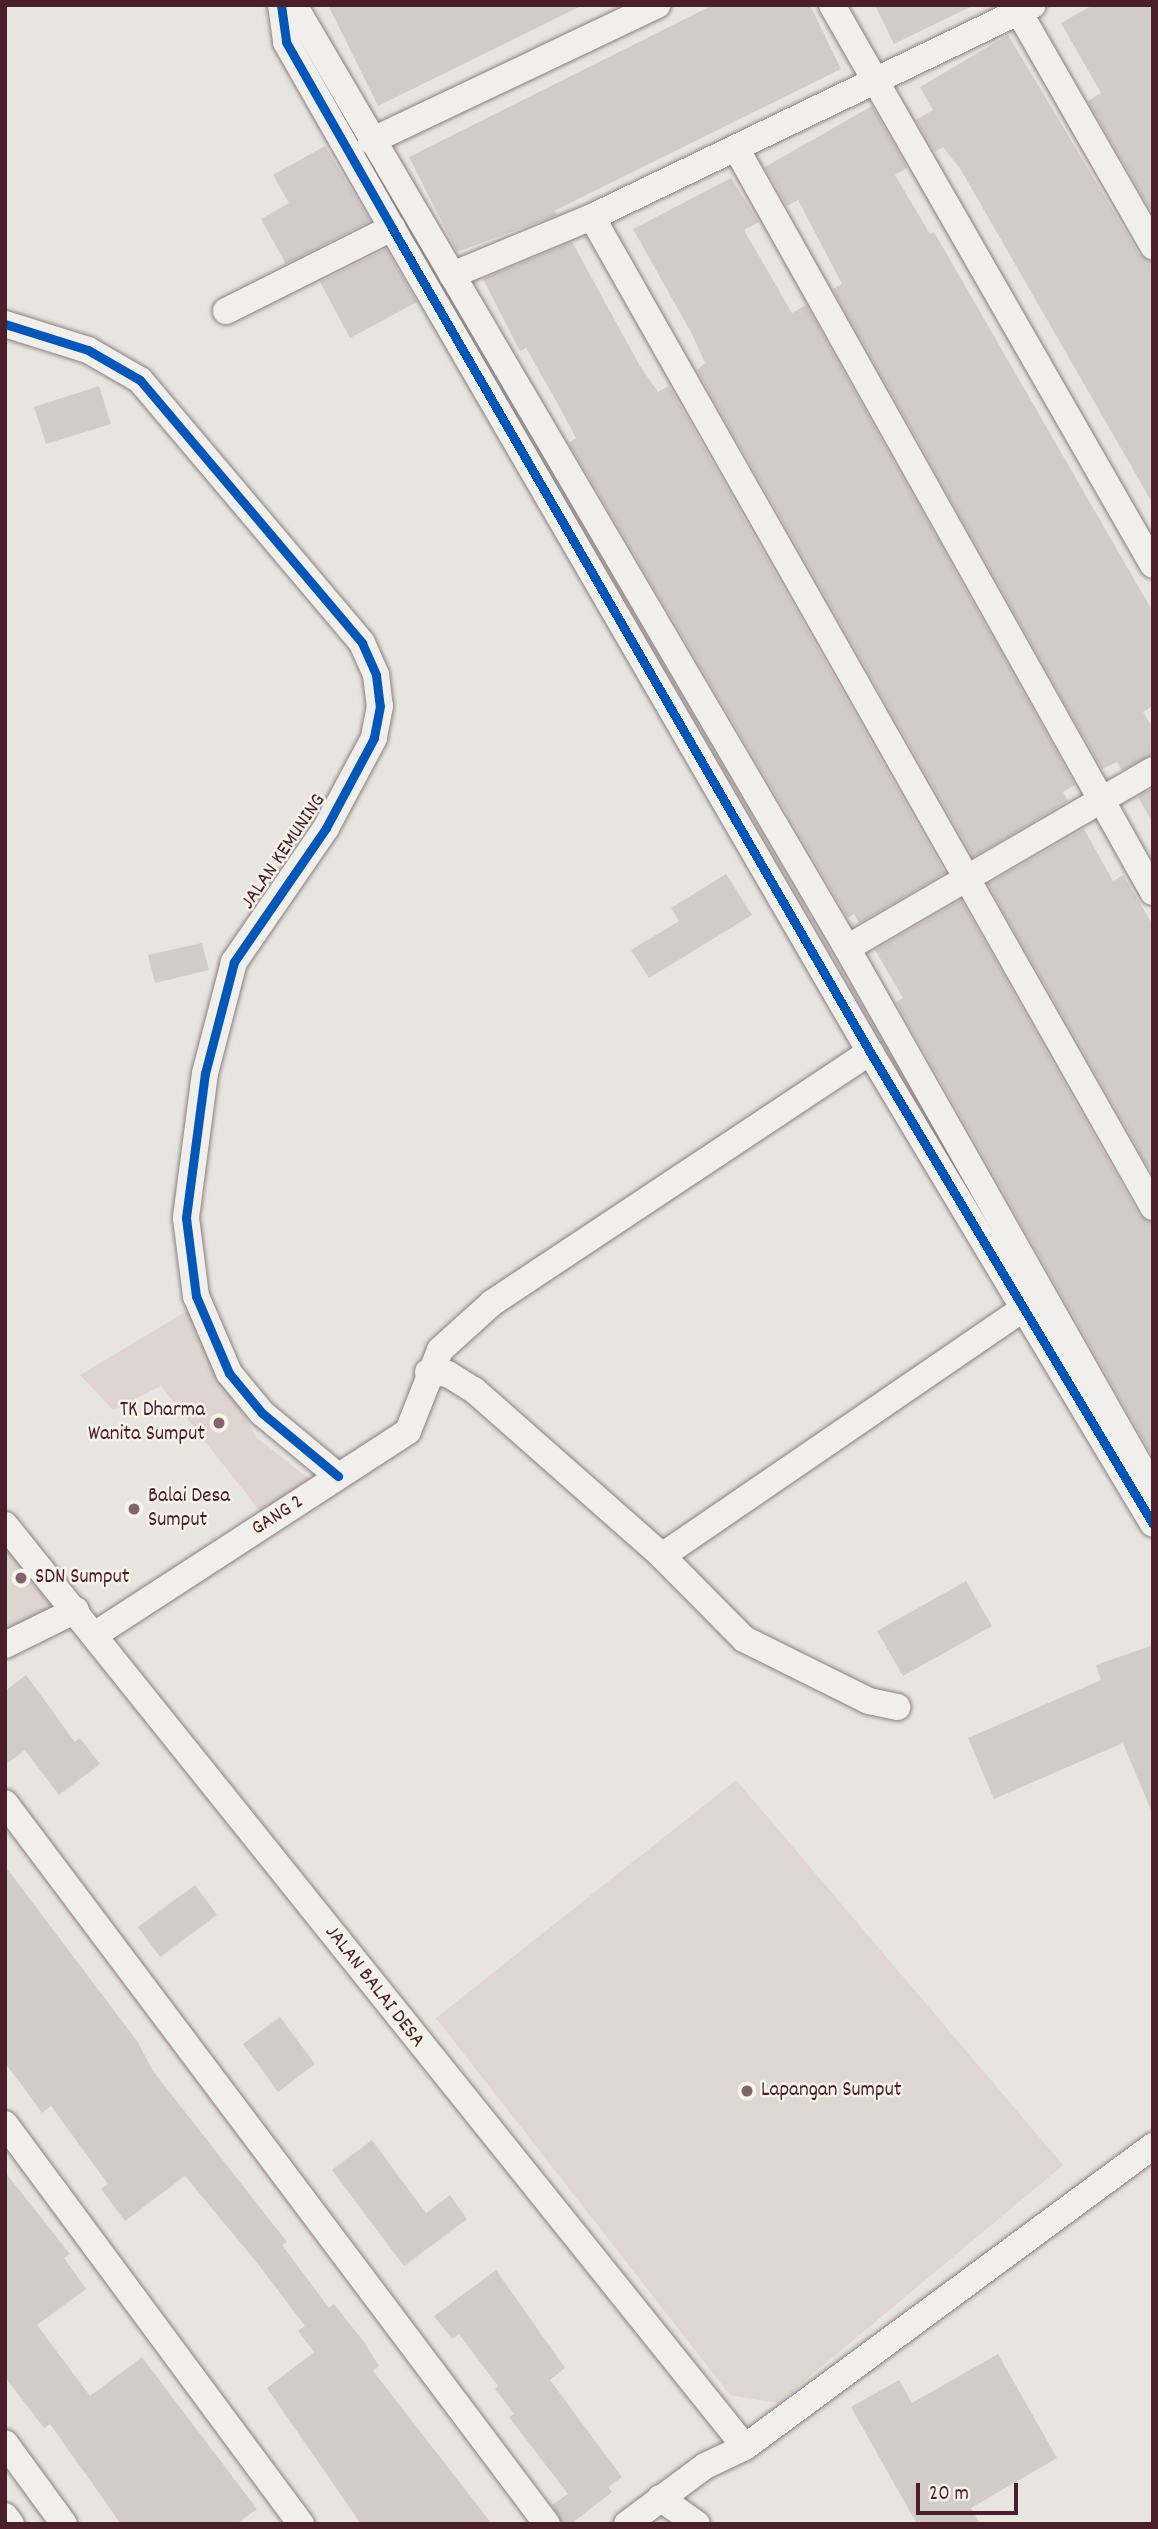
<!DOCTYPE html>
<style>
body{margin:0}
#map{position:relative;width:1158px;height:2529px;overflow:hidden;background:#e8e5e0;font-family:Dekko,sans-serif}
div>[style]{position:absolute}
.built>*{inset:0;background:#ded5d0}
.green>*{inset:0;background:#ded6d0}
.building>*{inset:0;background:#d1ccc9}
.roads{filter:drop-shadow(0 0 2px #898080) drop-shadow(0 0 2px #898080)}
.street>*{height:26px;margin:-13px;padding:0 13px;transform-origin:13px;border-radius:13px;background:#f0efeb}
.cycleway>*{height:9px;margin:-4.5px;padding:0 4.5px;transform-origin:4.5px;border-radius:4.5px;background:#0057b8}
.dots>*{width:19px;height:19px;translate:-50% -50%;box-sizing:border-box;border:4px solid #f7f3e8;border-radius:50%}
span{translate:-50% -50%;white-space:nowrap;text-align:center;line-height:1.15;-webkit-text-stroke:5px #f7f3e8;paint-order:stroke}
.street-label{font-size:21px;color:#4a1f2b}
.poi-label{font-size:21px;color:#4a1f2b}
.right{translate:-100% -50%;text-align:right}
.left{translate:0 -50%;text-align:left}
.frame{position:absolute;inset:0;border:7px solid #4a1f2b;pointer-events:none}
.scale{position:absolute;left:916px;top:2483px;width:102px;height:32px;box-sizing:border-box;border:4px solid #4a1f2b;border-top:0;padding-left:9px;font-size:21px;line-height:24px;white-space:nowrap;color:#4a1f2b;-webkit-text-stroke:5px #f7f3e8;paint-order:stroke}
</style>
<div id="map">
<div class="built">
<div style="clip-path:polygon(202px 1302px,228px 1386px,256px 1437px,322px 1489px,267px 1520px,161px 1386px,113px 1410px,80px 1375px)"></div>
<div style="clip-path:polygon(5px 1541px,67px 1614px,5px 1643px)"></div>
</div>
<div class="green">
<div style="clip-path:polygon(736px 1780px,1063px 2165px,778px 2403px,730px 2395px,436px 2018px)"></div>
</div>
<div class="building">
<div style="clip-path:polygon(328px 5px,583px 5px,378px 106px)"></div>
<div style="clip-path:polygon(713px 5px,810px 5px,841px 69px,554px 211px,557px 215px,457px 252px,409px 157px)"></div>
<div style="clip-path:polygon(875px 5px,974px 5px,894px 44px)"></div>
<div style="clip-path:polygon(1093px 5px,1153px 5px,1153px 214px,1088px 101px,1101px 93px,1061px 23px)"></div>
<div style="clip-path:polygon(1008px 35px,1139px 254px,1153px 262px,1153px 504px,961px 170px,943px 147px,935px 152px,916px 120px,933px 110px,920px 87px)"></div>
<div style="clip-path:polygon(872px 106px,907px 168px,895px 175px,930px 234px,934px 232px,1153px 612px,1153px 706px,1143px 712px,1153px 728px,1153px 754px,1122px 770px,1117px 762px,1102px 769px,833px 289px,842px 284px,798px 200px,787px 206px,765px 167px)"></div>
<div style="clip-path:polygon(325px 146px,370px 221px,286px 264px,261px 219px,289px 203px,273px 175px)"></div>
<div style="clip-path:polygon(731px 178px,759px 222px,744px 230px,792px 313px,806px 305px,1075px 785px,1063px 792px,1068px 801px,973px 857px,697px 370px,705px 363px,692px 334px,633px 229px)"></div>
<div style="clip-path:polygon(572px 242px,640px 366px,658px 392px,669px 386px,945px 873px,859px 923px,854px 914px,848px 918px,569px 443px,576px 438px,560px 408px,526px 348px,520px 351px,483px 279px)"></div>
<div style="clip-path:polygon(386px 249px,417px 302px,350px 338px,320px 282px)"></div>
<div style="clip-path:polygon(99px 386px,111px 424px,46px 444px,34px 407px)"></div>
<div style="clip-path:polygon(1153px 788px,1153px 823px,1138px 797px)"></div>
<div style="clip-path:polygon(1084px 829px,1113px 881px,1123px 875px,1153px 925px,1153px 1175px,988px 884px)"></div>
<div style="clip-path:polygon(726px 874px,752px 915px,649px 978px,631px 950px,679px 921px,671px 908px)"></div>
<div style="clip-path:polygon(961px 900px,1139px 1215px,1153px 1223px,1153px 1457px,896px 1002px,903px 998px,875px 950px)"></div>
<div style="clip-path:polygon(202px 943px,209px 970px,155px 983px,148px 955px)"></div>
<div style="clip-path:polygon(966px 1581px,992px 1626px,903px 1676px,877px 1631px)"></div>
<div style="clip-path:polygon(1153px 1645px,1153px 1815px,1123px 1743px,994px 1799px,968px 1738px,1101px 1680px,1096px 1665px)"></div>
<div style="clip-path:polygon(26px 1675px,75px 1742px,80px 1738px,100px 1764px,59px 1795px,25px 1750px,5px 1765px,5px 1691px)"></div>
<div style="clip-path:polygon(5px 1866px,137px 2041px,153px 2071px,287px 2242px,282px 2245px,329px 2308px,334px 2304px,364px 2342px,379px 2366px,373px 2371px,492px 2524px,361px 2524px,267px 2388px,314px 2352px,298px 2331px,305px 2326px,258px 2264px,185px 2176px,125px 2221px,101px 2189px,108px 2184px,51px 2106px,42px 2113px,24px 2088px,5px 2063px)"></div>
<div style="clip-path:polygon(195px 1885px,217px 1915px,160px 1957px,138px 1927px)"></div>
<div style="clip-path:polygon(280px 2017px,315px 2064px,278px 2092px,243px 2044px)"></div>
<div style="clip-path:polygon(372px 2140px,426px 2213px,450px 2195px,467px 2219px,404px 2266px,332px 2170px)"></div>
<div style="clip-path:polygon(5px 2172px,70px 2254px,64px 2258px,86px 2289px,37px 2325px,90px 2396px,142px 2357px,257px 2509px,236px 2524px,121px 2524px,50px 2424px,44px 2428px,5px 2377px)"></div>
<div style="clip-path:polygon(496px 2270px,565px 2368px,550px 2380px,622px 2477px,608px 2487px,612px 2492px,571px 2524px,562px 2524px,552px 2505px,568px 2494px,509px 2417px,514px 2414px,495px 2389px,498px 2386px,459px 2334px,452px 2339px,434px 2316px)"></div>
<div style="clip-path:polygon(998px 2354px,1057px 2458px,971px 2508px,980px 2524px,917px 2524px,851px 2407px,899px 2380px,912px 2403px)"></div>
</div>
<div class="roads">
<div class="street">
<div style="left:281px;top:5px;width:37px;rotate:82deg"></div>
<div style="left:286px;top:42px;width:214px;rotate:60.3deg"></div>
<div style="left:392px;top:228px;width:953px;rotate:59.88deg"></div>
<div style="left:870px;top:1052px;width:550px;rotate:59.05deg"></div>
<div style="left:294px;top:5px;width:1093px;rotate:59.61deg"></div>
<div style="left:847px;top:948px;width:622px;rotate:60.51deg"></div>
<div style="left:832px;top:5px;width:645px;rotate:60.18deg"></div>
<div style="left:1019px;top:12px;width:270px;rotate:60.2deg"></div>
<div style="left:371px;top:141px;width:317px;rotate:-25.4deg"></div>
<div style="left:736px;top:148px;width:853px;rotate:60.73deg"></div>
<div style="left:592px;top:217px;width:1138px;rotate:60.46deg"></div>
<div style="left:452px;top:275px;width:152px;rotate:-22.5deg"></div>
<div style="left:592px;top:217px;width:489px;rotate:-25.7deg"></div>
<div style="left:226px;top:311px;width:186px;rotate:-26.6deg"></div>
<div style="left:5px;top:324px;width:87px;rotate:17.4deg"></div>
<div style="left:88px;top:350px;width:60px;rotate:30deg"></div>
<div style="left:140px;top:380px;width:344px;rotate:49.8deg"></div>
<div style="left:362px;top:643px;width:35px;rotate:66deg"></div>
<div style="left:376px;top:675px;width:31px;rotate:83deg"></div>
<div style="left:380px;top:706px;width:33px;rotate:101deg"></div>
<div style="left:374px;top:738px;width:102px;rotate:118.1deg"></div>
<div style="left:326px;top:828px;width:163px;rotate:124.5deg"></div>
<div style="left:234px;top:962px;width:115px;rotate:104.6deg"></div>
<div style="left:205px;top:1073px;width:146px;rotate:97.5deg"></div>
<div style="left:186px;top:1218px;width:79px;rotate:82.7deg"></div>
<div style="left:196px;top:1296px;width:84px;rotate:66.8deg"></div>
<div style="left:229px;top:1373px;width:52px;rotate:50.5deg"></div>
<div style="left:262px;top:1413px;width:99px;rotate:39.7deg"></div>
<div style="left:847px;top:948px;width:354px;rotate:-30.2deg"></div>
<div style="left:428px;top:1372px;width:20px;rotate:6deg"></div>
<div style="left:448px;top:1374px;width:31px;rotate:32deg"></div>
<div style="left:474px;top:1390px;width:251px;rotate:41.4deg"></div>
<div style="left:662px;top:1556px;width:117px;rotate:45.3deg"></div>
<div style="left:744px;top:1639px;width:140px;rotate:26.4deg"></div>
<div style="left:869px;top:1701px;width:29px;rotate:12deg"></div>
<div style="left:5px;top:1525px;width:1182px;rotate:51.25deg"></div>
<div style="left:662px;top:1556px;width:439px;rotate:-34.4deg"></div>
<div style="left:96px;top:1634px;width:372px;rotate:-33deg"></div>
<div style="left:408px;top:1431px;width:87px;rotate:-68.4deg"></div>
<div style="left:440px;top:1350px;width:70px;rotate:-42.1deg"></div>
<div style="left:492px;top:1303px;width:454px;rotate:-33.6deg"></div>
<div style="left:5px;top:1645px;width:79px;rotate:-26.2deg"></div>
<div style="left:5px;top:1803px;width:902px;rotate:53.07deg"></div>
<div style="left:5px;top:2124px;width:498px;rotate:53.5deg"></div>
<div style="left:5px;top:2443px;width:100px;rotate:53.9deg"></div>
<div style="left:660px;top:2498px;width:45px;rotate:35.1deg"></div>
<div style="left:5px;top:2516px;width:10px;rotate:53deg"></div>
<div style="left:627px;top:2524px;width:97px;rotate:-36.6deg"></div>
<div style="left:705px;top:2466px;width:44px;rotate:-25.4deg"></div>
<div style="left:745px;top:2447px;width:507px;rotate:-36.42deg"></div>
</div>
</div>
<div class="cycleway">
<div style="left:281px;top:5px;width:37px;rotate:82deg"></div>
<div style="left:286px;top:42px;width:214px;rotate:60.3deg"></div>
<div style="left:392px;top:228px;width:953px;rotate:59.88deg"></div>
<div style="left:870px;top:1052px;width:550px;rotate:59.05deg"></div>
<div style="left:5px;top:324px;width:87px;rotate:17.4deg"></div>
<div style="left:88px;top:350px;width:60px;rotate:30deg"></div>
<div style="left:140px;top:380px;width:344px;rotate:49.8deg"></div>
<div style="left:362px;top:643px;width:35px;rotate:66deg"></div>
<div style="left:376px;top:675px;width:31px;rotate:83deg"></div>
<div style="left:380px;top:706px;width:33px;rotate:101deg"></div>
<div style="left:374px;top:738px;width:102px;rotate:118.1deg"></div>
<div style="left:326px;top:828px;width:163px;rotate:124.5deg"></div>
<div style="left:234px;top:962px;width:115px;rotate:104.6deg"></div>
<div style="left:205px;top:1073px;width:146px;rotate:97.5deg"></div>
<div style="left:186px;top:1218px;width:79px;rotate:82.7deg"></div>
<div style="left:196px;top:1296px;width:84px;rotate:66.8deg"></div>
<div style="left:229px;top:1373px;width:52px;rotate:50.5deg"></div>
<div style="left:262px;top:1413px;width:99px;rotate:39.7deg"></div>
</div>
<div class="dots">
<div style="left:219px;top:1423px;background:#81646a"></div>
<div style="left:134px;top:1509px;background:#81646a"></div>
<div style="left:21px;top:1578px;background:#81646a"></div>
<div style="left:747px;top:2091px;background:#81646a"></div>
</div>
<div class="street-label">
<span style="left:284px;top:852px;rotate:-56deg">JALAN KEMUNING</span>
<span style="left:278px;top:1516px;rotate:-33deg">GANG 2</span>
<span style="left:374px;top:1987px;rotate:52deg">JALAN BALAI DESA</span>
</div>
<div class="poi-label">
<span class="right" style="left:205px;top:1423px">TK Dharma<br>Wanita Sumput</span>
<span class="left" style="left:148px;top:1509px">Balai Desa<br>Sumput</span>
<span class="left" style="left:35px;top:1578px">SDN Sumput</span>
<span class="left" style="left:761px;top:2091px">Lapangan Sumput</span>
</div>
<div class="frame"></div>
<div class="scale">20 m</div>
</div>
